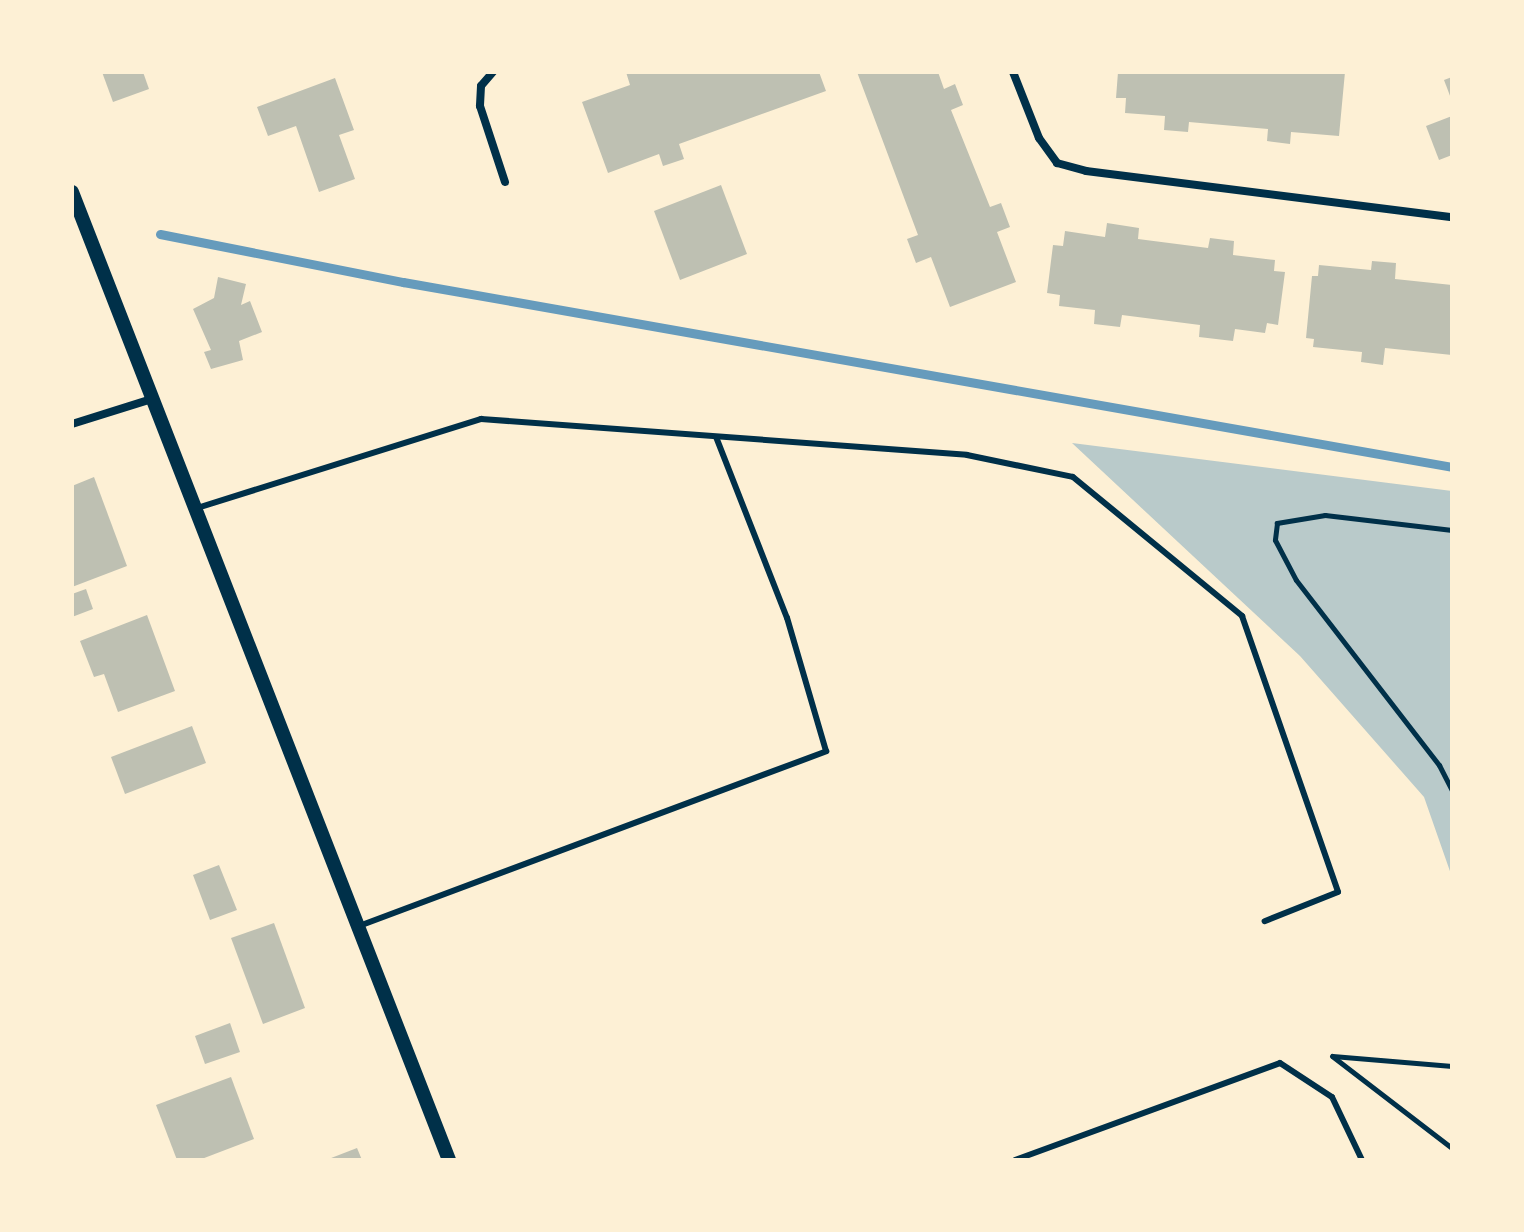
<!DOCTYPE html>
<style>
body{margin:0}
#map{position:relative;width:1524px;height:1232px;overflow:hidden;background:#fdf0d5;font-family:Bitter,serif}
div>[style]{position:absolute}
.green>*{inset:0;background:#b9caca}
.stream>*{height:9px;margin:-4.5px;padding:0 4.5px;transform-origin:4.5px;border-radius:4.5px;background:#669bbc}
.building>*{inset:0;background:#bec0b2}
.path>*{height:5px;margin:-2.5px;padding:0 2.5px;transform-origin:2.5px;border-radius:2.5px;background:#003049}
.service>*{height:6px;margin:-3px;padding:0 3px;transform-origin:3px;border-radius:3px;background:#003049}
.minor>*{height:8px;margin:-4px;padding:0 4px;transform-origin:4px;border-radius:4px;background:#003049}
.tertiary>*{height:14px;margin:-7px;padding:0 7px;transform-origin:7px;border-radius:7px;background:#003049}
span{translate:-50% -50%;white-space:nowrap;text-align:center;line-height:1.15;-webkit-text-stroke:7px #fdf0d5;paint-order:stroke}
.frame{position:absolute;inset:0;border:74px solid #fdf0d5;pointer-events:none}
</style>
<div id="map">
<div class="green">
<div style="clip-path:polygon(1072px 443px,1452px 491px,1452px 877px,1424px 797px,1300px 656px)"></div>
</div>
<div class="stream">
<div style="left:160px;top:234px;width:248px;rotate:11.2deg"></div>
<div style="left:403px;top:282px;width:1065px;rotate:10deg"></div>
</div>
<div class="building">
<div style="clip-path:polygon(102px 72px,143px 72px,149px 89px,113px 102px)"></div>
<div style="clip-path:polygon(626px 72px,819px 72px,826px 91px,679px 144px,684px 159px,663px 166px,659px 154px,608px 173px,582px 102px,630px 85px)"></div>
<div style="clip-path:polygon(857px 72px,938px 72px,944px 89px,955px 84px,963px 105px,951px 110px,990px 207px,1001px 203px,1010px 227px,997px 232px,1016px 282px,950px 307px,931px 257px,916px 263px,907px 239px,918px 235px)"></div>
<div style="clip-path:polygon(1118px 72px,1345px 72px,1339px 136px,1291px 132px,1290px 144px,1267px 141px,1268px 129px,1189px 122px,1188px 132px,1164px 130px,1165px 116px,1125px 113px,1126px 98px,1116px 98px)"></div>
<div style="clip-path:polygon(1452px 77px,1452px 101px,1444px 80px)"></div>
<div style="clip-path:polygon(335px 78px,354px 130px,339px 135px,355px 179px,319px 192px,296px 126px,268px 136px,257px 107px)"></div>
<div style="clip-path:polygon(1452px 116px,1452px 155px,1439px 160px,1426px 126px)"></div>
<div style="clip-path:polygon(721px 185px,747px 254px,680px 280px,654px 211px)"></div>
<div style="clip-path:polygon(1107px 223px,1139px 228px,1138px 239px,1208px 248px,1210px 238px,1234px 241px,1233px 255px,1275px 260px,1274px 271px,1285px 272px,1278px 325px,1267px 323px,1265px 333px,1235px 329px,1233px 341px,1199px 337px,1200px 325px,1122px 315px,1120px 327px,1094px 324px,1095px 310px,1059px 306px,1060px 295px,1047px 293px,1053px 245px,1063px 246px,1065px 231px,1105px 237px)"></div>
<div style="clip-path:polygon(1372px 261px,1396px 263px,1395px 279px,1452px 285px,1452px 355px,1385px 348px,1383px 365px,1361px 362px,1362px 352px,1313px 347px,1314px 339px,1306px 338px,1312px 276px,1318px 276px,1319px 265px,1371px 270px)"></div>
<div style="clip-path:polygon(218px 277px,246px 284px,241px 305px,250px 301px,262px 332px,239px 341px,243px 360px,211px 369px,204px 352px,211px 350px,193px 309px,214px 298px)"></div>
<div style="clip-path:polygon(94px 477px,127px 566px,72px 587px,72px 486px)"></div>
<div style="clip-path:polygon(86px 589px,93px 609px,72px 617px,72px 594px)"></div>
<div style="clip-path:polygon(147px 615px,175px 691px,118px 712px,104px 674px,94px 677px,80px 641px)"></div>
<div style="clip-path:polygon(192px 726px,206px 763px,125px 794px,111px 757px)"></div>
<div style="clip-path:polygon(219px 865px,237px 910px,210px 920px,193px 875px)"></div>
<div style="clip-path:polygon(274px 923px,305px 1008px,263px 1024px,231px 938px)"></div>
<div style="clip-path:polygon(230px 1023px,240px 1052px,205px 1064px,195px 1036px)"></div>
<div style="clip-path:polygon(231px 1077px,254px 1139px,199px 1160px,177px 1160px,156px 1105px)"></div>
<div style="clip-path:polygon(357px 1148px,362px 1160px,326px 1160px)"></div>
</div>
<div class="path">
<div style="left:1452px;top:530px;width:128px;rotate:-173.3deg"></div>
<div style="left:1325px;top:515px;width:49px;rotate:170.5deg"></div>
<div style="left:1277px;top:523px;width:17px;rotate:97deg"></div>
<div style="left:1275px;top:540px;width:45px;rotate:62.3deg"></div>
<div style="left:1296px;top:580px;width:234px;rotate:52.3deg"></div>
<div style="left:1439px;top:765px;width:28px;rotate:63deg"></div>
<div style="left:1452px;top:1066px;width:120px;rotate:-175.2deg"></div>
<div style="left:1332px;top:1056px;width:151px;rotate:37.5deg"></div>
</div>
<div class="service">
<div style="left:197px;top:508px;width:298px;rotate:-17.4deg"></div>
<div style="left:481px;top:419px;width:487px;rotate:4.2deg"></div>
<div style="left:967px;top:455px;width:108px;rotate:11.7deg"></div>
<div style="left:1073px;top:477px;width:219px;rotate:39.4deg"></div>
<div style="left:1242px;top:616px;width:292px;rotate:70.8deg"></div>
<div style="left:1338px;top:892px;width:79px;rotate:158.3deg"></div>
<div style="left:359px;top:926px;width:499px;rotate:-20.5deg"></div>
<div style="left:826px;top:751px;width:139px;rotate:-106.3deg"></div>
<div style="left:787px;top:618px;width:194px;rotate:-111.4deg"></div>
<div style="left:1015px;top:1160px;width:282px;rotate:-20.1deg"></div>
<div style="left:1280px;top:1063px;width:62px;rotate:33.2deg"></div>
<div style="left:1332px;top:1097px;width:70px;rotate:64.5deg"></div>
</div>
<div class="minor">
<div style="left:493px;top:72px;width:18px;rotate:131deg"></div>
<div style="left:481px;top:86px;width:20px;rotate:93deg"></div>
<div style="left:480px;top:106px;width:80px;rotate:71.8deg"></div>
<div style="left:1013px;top:72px;width:71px;rotate:68.5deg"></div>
<div style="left:1039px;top:138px;width:31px;rotate:54deg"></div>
<div style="left:1057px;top:163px;width:30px;rotate:15deg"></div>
<div style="left:1086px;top:171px;width:369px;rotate:7.2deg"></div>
<div style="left:72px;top:424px;width:84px;rotate:-17.4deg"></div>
</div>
<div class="tertiary">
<div style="left:72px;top:192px;width:1039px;rotate:68.72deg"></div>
</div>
<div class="frame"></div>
</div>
